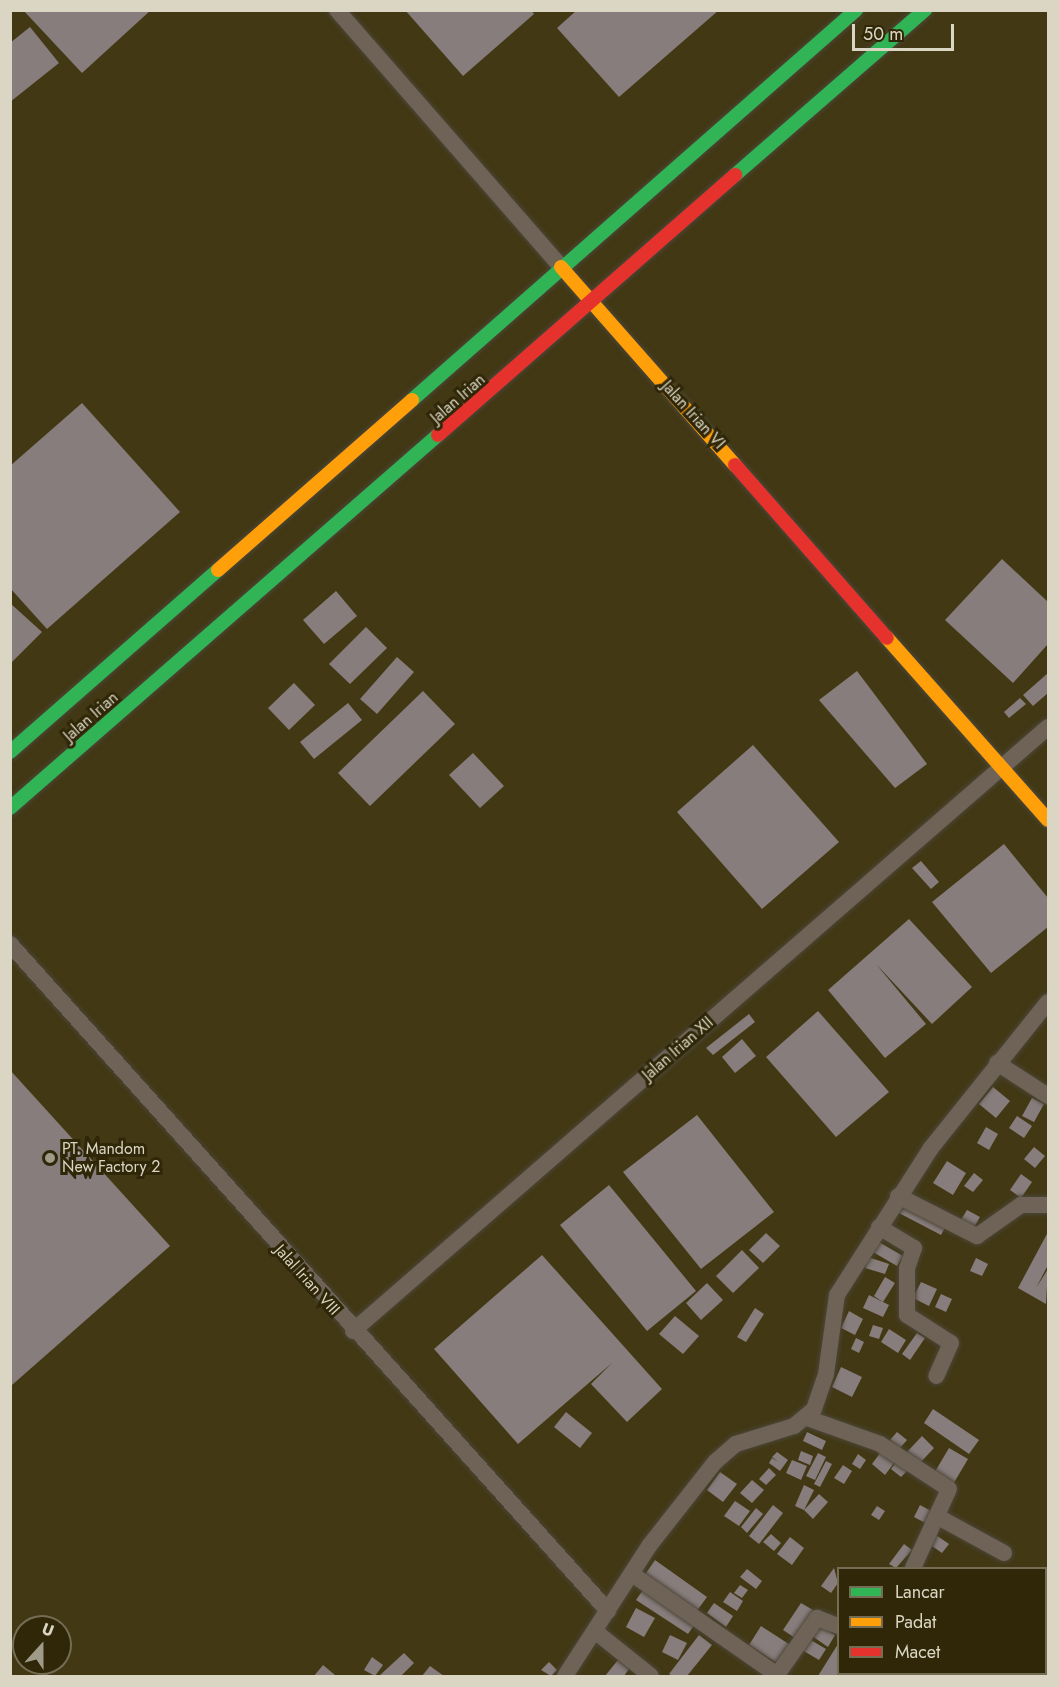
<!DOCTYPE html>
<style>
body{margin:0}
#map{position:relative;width:1059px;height:1687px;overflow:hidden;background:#312c1b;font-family:Jost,sans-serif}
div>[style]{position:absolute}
.built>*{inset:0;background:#423814}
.building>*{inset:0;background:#887d7d}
.roads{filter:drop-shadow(0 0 2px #4b4638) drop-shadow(0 0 2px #4b4638)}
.street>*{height:16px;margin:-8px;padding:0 8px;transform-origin:8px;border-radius:8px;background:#6e6356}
.fast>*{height:14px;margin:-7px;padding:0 7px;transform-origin:7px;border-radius:7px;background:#30b455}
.slow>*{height:14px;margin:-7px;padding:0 7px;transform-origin:7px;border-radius:7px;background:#ff9f0a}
.jam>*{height:14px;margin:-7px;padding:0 7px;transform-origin:7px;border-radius:7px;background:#e5322d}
.dots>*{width:16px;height:16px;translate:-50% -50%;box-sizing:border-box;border:3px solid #2f2708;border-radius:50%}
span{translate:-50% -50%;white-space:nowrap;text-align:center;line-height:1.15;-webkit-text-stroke:6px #2f2708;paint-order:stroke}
.street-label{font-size:16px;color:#dbd6c4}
.poi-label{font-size:16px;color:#dbd6c4}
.left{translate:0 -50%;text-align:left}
.frame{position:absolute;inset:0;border:12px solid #dbd6c4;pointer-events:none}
.legend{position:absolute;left:837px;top:1567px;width:210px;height:108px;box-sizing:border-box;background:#2f2708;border:2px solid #746d53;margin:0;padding:8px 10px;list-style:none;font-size:18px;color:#dbd6c4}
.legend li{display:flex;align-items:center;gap:12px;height:30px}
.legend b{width:30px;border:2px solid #746d53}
.north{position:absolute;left:12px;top:1615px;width:60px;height:60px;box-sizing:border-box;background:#2f2708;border:2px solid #746d53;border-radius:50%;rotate:21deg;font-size:16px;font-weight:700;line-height:24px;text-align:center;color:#dbd6c4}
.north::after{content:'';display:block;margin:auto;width:21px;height:27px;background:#a09a89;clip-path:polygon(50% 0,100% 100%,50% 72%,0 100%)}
.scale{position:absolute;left:852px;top:24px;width:102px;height:27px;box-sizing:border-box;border:3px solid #dbd6c4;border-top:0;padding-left:8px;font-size:18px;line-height:21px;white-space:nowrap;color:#dbd6c4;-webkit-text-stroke:4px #2f2708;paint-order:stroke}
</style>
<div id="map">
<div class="built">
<div style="clip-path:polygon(evenodd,11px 11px,1048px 11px,1048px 1676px,11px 1676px,11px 11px,838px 1568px,1046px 1568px,1046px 1674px,838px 1674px,838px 1568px,11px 11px,24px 1627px,60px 1627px,60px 1663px,24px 1663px,24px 1627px)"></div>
</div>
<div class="building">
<div style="clip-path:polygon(23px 10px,151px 10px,82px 73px)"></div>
<div style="clip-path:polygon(405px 10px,531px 10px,534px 14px,463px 76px)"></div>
<div style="clip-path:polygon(577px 10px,719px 10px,619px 97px,557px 28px)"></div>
<div style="clip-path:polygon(30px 27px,59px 63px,10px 102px,10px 43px)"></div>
<div style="clip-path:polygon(82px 403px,180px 512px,47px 629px,10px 588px,10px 466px)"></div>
<div style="clip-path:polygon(1002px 559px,1048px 602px,1048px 644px,1013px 683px,945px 620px)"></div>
<div style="clip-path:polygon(336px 591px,357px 616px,324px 644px,303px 620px)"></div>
<div style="clip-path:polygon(10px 603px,42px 632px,10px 664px)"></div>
<div style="clip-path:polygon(366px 627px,387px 648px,350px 684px,329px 664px)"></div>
<div style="clip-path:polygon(397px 657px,414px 672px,377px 714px,360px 699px)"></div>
<div style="clip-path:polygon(857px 671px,927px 764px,895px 788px,819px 700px)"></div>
<div style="clip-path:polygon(1048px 673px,1048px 693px,1033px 706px,1023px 695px)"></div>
<div style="clip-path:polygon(294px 683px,315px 705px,289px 730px,268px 708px)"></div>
<div style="clip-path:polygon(423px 691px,455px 724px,370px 806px,338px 773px)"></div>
<div style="clip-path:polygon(1020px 698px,1026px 704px,1009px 718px,1004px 712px)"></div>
<div style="clip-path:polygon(348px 703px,362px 720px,314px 759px,300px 742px)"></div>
<div style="clip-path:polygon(753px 745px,839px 842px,762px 909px,677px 812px)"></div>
<div style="clip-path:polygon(473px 753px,504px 786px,480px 808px,449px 775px)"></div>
<div style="clip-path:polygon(1004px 844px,1048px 898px,1048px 927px,991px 973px,932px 902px)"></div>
<div style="clip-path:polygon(921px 861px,939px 882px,931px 889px,912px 868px)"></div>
<div style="clip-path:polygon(909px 919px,972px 987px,932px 1024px,876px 964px,926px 1024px,885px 1058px,828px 990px)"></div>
<div style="clip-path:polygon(818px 1011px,889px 1092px,836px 1137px,766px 1057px)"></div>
<div style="clip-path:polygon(749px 1014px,755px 1022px,713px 1055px,706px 1048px)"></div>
<div style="clip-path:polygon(742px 1039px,756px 1056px,735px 1073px,722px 1057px)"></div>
<div style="clip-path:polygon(10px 1070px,170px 1246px,12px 1385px,10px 1383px)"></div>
<div style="clip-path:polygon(993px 1087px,1010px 1101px,996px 1118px,979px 1104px)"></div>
<div style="clip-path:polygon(1032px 1098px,1044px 1104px,1034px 1122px,1022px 1116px)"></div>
<div style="clip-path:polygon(697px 1115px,774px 1212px,701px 1269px,623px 1172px)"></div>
<div style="clip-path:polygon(1017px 1116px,1032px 1126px,1024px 1138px,1009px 1128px)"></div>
<div style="clip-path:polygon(986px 1127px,998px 1134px,989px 1150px,977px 1143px)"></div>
<div style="clip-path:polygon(1034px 1147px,1045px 1156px,1035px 1168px,1024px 1159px)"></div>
<div style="clip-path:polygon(947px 1161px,966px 1173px,953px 1195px,933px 1183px)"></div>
<div style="clip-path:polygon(974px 1173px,983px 1180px,973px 1192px,964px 1186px)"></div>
<div style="clip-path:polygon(1021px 1174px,1032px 1182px,1021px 1198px,1010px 1190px)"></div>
<div style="clip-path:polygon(609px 1185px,696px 1291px,647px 1331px,560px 1225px)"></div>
<div style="clip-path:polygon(902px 1203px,946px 1226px,941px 1235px,897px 1212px)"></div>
<div style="clip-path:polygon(967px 1210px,980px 1217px,972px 1231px,959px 1223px)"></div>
<div style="clip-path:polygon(1048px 1232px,1048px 1265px,1036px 1288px,1048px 1269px,1046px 1304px,1018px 1288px)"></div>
<div style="clip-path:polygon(766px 1233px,780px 1246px,763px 1263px,749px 1250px)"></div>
<div style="clip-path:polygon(879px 1242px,903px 1256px,897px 1266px,873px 1252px)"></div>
<div style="clip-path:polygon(742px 1250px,759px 1268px,733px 1293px,716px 1276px)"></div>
<div style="clip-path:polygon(542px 1255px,662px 1389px,627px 1422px,591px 1384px,612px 1363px,518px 1444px,434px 1349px)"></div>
<div style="clip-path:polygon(868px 1257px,889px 1264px,885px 1274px,865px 1268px)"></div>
<div style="clip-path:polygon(976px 1258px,988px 1264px,982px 1276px,970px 1271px)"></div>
<div style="clip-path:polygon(885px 1277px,895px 1283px,883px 1302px,874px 1296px)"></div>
<div style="clip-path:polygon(921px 1282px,937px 1289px,929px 1306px,913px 1298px)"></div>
<div style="clip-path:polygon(707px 1283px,723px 1300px,701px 1320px,686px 1303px)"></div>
<div style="clip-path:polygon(941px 1294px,952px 1299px,946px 1312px,935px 1307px)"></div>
<div style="clip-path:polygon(869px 1295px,889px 1305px,883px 1317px,863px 1308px)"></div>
<div style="clip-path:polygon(755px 1308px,764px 1314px,746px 1342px,737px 1337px)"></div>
<div style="clip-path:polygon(849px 1311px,863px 1319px,855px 1335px,841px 1328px)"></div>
<div style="clip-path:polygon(675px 1316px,699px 1336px,683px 1354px,659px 1334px)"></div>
<div style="clip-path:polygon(873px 1325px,883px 1328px,879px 1339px,869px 1336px)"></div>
<div style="clip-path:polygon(889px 1329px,906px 1340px,898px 1353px,881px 1342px)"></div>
<div style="clip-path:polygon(917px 1333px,925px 1338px,910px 1360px,902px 1354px)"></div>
<div style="clip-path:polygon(856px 1338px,864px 1342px,859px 1353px,851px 1349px)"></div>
<div style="clip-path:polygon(841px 1367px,862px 1377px,852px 1397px,832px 1387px)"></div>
<div style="clip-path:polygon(933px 1409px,979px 1440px,969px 1454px,924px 1423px)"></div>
<div style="clip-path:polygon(566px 1412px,592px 1433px,580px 1448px,554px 1427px)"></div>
<div style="clip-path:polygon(807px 1432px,826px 1441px,822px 1450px,803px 1441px)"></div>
<div style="clip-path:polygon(897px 1432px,907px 1440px,900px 1448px,890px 1440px)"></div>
<div style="clip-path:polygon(922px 1436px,934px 1448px,919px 1464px,907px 1452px)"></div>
<div style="clip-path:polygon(949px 1448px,968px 1459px,952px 1486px,933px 1475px)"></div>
<div style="clip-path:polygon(883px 1449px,897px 1459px,885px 1475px,872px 1464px)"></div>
<div style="clip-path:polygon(801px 1451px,813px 1456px,810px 1465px,798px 1460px)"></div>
<div style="clip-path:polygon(777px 1452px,788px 1460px,780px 1471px,769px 1463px,772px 1458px,778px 1462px,772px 1457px)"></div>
<div style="clip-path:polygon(818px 1453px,826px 1457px,815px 1480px,806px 1476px)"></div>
<div style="clip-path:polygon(858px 1454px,866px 1460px,860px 1469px,852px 1464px)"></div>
<div style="clip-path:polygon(792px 1460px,807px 1466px,801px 1480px,786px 1473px)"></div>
<div style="clip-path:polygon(898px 1460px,909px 1469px,901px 1477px,891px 1469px)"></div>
<div style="clip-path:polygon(826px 1461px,832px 1464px,820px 1487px,814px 1484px)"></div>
<div style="clip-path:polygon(843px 1465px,852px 1471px,844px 1484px,834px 1478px)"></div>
<div style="clip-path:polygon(769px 1468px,776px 1475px,766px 1485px,759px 1479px)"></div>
<div style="clip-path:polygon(720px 1472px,737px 1484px,723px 1502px,707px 1490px)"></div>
<div style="clip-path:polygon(752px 1480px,764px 1490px,752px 1503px,740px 1493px)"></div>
<div style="clip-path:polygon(804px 1485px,814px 1490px,804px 1510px,795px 1506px)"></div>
<div style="clip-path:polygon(819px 1494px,828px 1502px,813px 1519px,804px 1510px)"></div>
<div style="clip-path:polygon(735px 1501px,750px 1511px,739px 1526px,724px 1516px)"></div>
<div style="clip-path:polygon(773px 1505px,783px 1513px,759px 1544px,749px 1536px)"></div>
<div style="clip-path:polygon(920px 1505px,935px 1513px,929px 1525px,914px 1517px)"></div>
<div style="clip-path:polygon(877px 1506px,885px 1511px,879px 1520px,871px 1515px)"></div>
<div style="clip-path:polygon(756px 1508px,763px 1514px,747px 1533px,741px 1527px)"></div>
<div style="clip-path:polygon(771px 1534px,781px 1543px,774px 1551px,763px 1542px)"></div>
<div style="clip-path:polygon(936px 1535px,949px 1544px,942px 1553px,929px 1544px)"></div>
<div style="clip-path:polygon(790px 1537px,804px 1548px,792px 1565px,777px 1554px)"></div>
<div style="clip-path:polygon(904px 1544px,912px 1550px,896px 1568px,889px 1564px)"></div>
<div style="clip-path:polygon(655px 1560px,707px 1597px,696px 1612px,644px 1576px)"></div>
<div style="clip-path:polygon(834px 1568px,838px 1583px,831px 1593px,821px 1586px)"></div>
<div style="clip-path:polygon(747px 1569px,762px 1581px,756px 1589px,740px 1577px)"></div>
<div style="clip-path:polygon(740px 1585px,748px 1590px,742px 1598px,734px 1593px)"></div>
<div style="clip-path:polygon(645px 1587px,697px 1621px,688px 1634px,636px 1600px)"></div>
<div style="clip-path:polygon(730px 1592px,743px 1601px,737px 1611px,723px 1602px)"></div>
<div style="clip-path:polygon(714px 1603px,733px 1616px,726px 1627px,707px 1613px)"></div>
<div style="clip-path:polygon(801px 1603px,813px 1610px,795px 1638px,783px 1630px)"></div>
<div style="clip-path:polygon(636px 1608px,655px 1618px,644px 1637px,626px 1627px)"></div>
<div style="clip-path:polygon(819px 1625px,835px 1635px,828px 1647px,812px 1636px)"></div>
<div style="clip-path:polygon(761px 1626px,792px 1646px,780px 1665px,749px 1645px)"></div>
<div style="clip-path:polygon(670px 1635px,687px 1643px,678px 1660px,662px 1652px)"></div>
<div style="clip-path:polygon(699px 1635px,712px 1645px,687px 1676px,673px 1676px,669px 1674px)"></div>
<div style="clip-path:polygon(809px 1639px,826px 1649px,819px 1660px,802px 1650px)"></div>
<div style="clip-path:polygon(838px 1644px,838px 1676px,818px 1676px)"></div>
<div style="clip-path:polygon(404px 1653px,414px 1663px,401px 1676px,379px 1676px)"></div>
<div style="clip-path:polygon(372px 1657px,383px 1665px,375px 1676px,364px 1670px)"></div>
<div style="clip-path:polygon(618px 1660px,629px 1669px,624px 1676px,605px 1676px)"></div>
<div style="clip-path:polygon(549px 1662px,557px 1670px,551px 1676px,541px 1670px)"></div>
<div style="clip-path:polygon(323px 1665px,335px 1675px,334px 1676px,314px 1676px)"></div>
<div style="clip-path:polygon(430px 1666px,444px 1676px,422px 1676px)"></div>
</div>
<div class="roads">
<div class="street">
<div style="left:337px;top:10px;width:341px;rotate:48.9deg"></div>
<div style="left:10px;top:944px;width:896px;rotate:48.12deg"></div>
<div style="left:997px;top:1063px;width:61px;rotate:32.9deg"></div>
<div style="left:898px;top:1196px;width:89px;rotate:26.9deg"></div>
<div style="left:977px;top:1236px;width:54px;rotate:-35.2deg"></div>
<div style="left:1021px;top:1205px;width:27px"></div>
<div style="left:879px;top:1227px;width:41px;rotate:31deg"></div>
<div style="left:914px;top:1248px;width:21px;rotate:109deg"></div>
<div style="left:907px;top:1268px;width:47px;rotate:90deg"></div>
<div style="left:907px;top:1315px;width:52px;rotate:32.5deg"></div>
<div style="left:951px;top:1343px;width:36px;rotate:114deg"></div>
<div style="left:353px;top:1331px;width:921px;rotate:-40.99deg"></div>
<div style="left:807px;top:1418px;width:77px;rotate:19.6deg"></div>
<div style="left:880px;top:1444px;width:82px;rotate:33.1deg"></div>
<div style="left:949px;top:1489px;width:87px;rotate:114.5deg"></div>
<div style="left:940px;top:1518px;width:73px;rotate:28.7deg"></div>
<div style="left:632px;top:1574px;width:179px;rotate:34.8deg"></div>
<div style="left:596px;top:1632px;width:70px;rotate:38.7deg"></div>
<div style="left:777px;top:1675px;width:70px;rotate:-54.9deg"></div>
<div style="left:817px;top:1618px;width:22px;rotate:21deg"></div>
<div style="left:565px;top:1676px;width:155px;rotate:-57.1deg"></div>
<div style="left:649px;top:1546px;width:107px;rotate:-51.8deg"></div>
<div style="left:715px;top:1462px;width:28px;rotate:-41deg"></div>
<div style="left:736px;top:1444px;width:61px;rotate:-17.2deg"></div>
<div style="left:794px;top:1426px;width:26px;rotate:-40deg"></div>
<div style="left:814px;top:1409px;width:37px;rotate:-71deg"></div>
<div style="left:826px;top:1374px;width:80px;rotate:-82.1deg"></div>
<div style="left:837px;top:1295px;width:174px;rotate:-57.4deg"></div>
<div style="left:931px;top:1148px;width:187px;rotate:-51.3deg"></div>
<div style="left:936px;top:1676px;width:4px;rotate:-34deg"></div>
</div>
<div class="fast">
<div style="left:735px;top:175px;width:252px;rotate:-41deg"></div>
<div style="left:412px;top:400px;width:591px;rotate:-41.3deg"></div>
<div style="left:10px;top:752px;width:276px;rotate:-41.2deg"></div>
<div style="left:10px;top:808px;width:568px;rotate:-41.07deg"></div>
</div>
<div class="slow">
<div style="left:561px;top:267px;width:264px;rotate:48.7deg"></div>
<div style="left:218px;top:570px;width:258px;rotate:-41.2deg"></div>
<div style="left:887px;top:638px;width:243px;rotate:48.5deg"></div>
</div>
<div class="jam">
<div style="left:438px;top:435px;width:395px;rotate:-41.2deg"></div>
<div style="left:735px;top:465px;width:230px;rotate:48.7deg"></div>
</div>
</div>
<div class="dots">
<div style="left:50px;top:1158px;background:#a09a89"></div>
</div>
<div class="street-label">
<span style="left:458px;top:399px;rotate:-41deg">Jalan Irian</span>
<span style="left:693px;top:415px;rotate:48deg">Jalan Irian VI</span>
<span style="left:91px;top:717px;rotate:-41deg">Jalan Irian</span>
<span style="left:678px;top:1049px;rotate:-41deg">Jalan Irian XII</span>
<span style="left:307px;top:1280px;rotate:48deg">Jalal Irian VIII</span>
</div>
<div class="poi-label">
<span class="left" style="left:62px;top:1158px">PT. Mandom<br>New Factory 2</span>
</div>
<div class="frame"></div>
<ul class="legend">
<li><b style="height:8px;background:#30b455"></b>Lancar</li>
<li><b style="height:8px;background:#ff9f0a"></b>Padat</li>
<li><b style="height:8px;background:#e5322d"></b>Macet</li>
</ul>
<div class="north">U</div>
<div class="scale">50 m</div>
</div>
